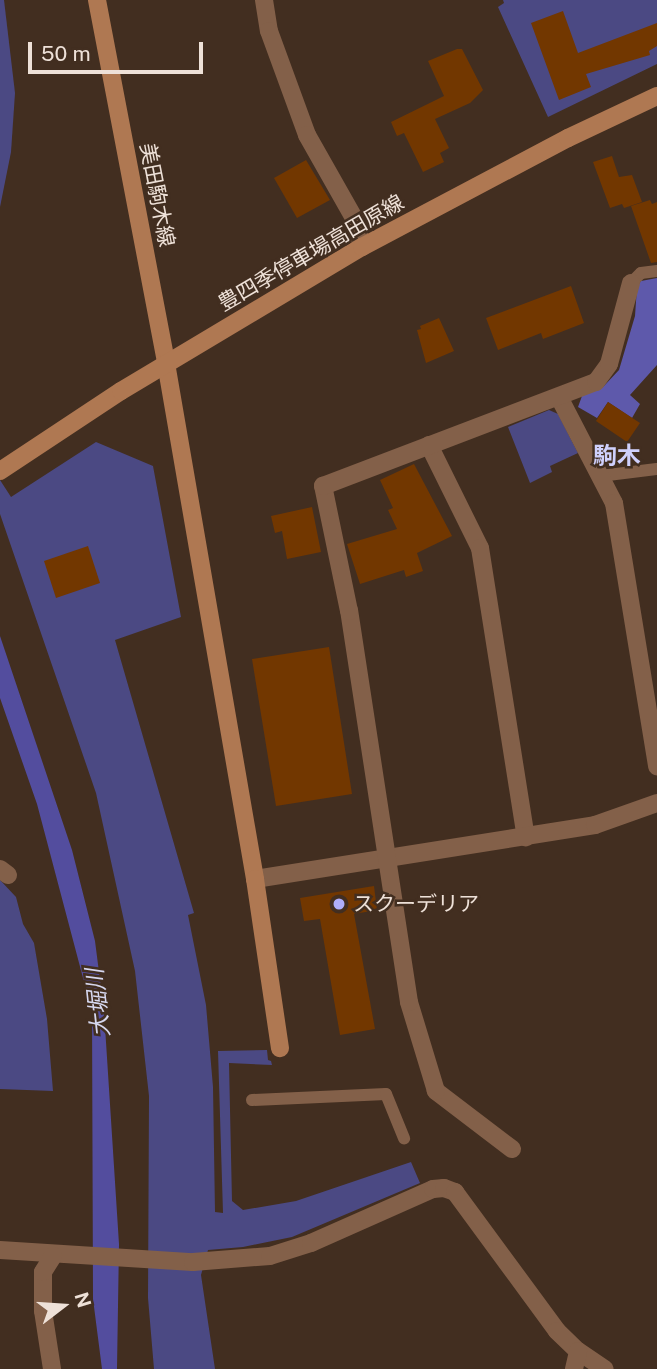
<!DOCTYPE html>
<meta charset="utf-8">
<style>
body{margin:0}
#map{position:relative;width:657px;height:1369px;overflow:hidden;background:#422e20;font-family:"Public Sans","Noto Sans JP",sans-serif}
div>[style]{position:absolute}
.green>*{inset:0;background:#4b4983}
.forest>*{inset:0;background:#5e59ab}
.water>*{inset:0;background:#534d9e}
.building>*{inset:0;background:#723700}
.lane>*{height:12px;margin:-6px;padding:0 6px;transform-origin:6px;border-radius:6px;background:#836049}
.street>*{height:18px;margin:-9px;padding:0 9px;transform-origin:9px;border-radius:9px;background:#836049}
.secondary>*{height:18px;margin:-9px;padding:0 9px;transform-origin:9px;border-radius:9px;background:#af7852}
.dots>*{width:19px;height:19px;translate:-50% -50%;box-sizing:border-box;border:4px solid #422e20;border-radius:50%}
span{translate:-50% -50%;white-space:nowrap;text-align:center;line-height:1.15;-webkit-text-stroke:5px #422e20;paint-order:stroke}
.street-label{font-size:21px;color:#eee1d8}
.poi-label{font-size:21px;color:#eee1d8}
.left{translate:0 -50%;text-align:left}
.water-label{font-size:23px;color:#d6d7ee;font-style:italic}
.quarter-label{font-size:24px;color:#cfd0fc;font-weight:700}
.north{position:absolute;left:28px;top:1271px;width:70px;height:70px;-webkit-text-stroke:5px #422e20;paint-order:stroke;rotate:73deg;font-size:19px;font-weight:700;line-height:28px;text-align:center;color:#eee1d8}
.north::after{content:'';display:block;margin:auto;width:24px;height:32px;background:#eee1d8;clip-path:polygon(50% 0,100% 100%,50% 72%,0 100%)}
.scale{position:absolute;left:28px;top:42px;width:175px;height:32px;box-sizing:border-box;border:4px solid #eee1d8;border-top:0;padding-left:9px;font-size:21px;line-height:24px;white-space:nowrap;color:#eee1d8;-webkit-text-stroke:5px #422e20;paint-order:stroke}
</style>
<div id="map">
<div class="green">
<div style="clip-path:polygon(0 0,4px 0,15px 93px,11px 152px,0 207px)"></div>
<div style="clip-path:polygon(503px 0,657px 0,657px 64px,548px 117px,498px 7px,504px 3px)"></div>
<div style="clip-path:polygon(549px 410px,558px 414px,578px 453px,550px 466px,552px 472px,530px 483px,508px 427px)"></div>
<div style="clip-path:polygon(96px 442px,153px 466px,181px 617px,115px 640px,194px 913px,188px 915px,206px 1005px,213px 1087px,215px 1212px,223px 1213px,218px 1051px,267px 1050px,268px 1060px,271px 1061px,272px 1065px,229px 1063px,232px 1201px,243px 1210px,296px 1201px,411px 1162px,420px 1183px,292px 1237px,243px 1247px,208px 1250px,201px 1275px,215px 1369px,154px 1369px,148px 1298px,149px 1096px,135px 971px,96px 793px,0 514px,0 480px,11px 497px)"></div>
<div style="clip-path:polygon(0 880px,16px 897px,23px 924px,34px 943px,47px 1019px,53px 1091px,0 1089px)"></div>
</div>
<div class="forest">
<div style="clip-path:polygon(657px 278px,657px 365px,630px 395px,640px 404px,632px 418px,608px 402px,597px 418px,578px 407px,582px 396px,603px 387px,619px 370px,635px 316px,637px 287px,641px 281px)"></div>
</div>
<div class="water">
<div style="clip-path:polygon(0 636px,72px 850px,95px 941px,104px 1011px,119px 1244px,117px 1369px,102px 1369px,93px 1299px,92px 1012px,37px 804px,0 698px)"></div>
</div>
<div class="building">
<div style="clip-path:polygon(563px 11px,578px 53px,657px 23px,657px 46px,649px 51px,650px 55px,586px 74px,591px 87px,559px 100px,531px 23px)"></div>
<div style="clip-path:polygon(457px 49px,462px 49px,483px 90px,470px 103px,435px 119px,449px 148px,440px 153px,444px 162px,423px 172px,404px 133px,397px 136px,391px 122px,444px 96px,428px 61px)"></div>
<div style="clip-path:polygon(612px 156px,619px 177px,632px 175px,642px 202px,624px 208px,622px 204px,610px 208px,593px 162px)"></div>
<div style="clip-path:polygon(306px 160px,330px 200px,297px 218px,274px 178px)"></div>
<div style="clip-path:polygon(650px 200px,652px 204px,657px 202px,657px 262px,651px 263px,631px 206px)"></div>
<div style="clip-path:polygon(571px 286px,584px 323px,543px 339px,541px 333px,498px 350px,486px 318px)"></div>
<div style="clip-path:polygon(439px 318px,454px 351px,426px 363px,417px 330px,421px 329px,420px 326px)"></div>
<div style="clip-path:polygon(608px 402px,640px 423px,627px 442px,596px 421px)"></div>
<div style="clip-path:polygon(414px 464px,452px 536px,417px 553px,423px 571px,406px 577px,404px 570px,360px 584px,347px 544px,397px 529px,388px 510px,393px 508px,380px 480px)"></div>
<div style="clip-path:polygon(312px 507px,321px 552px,287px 559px,282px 531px,275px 533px,271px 516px)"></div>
<div style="clip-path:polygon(88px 546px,100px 583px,56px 598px,44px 561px)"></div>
<div style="clip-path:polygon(329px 647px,352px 794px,276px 806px,252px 659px)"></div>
<div style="clip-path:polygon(374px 886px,377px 910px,354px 914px,375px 1029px,340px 1035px,320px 919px,304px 921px,300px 898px)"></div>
</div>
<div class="lane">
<div style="left:631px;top:283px;width:14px;rotate:-45deg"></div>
<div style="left:641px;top:273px;width:16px;rotate:-7deg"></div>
<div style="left:600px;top:476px;width:57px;rotate:-7deg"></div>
<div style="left:252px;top:1100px;width:134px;rotate:-2.6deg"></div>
<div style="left:386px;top:1094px;width:48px;rotate:67.8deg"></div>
</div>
<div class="street">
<div style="left:264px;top:0;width:31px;rotate:81deg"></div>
<div style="left:269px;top:31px;width:111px;rotate:69.9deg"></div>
<div style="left:307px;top:135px;width:98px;rotate:60.5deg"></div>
<div style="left:355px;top:220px;width:28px;rotate:75deg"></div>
<div style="left:559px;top:397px;width:119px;rotate:62.6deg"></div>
<div style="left:614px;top:503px;width:267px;rotate:80.7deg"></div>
<div style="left:429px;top:445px;width:115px;rotate:63.7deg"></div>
<div style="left:480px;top:548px;width:293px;rotate:81deg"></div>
<div style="left:0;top:869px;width:10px;rotate:37deg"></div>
<div style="left:255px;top:879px;width:344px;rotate:-9deg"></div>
<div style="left:595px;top:825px;width:66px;rotate:-19.5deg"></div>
<div style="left:512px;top:1149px;width:96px;rotate:-142.7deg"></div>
<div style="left:436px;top:1091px;width:93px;rotate:-106.9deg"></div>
<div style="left:409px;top:1002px;width:396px;rotate:-98.7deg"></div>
<div style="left:349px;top:611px;width:128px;rotate:-101.7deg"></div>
<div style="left:323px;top:486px;width:292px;rotate:-20.9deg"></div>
<div style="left:596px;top:382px;width:22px;rotate:-54deg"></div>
<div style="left:609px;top:364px;width:84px;rotate:-74.8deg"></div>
<div style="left:0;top:1250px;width:193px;rotate:3.6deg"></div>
<div style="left:193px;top:1262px;width:77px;rotate:-4.5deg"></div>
<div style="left:270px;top:1256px;width:43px;rotate:-17.6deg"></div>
<div style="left:311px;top:1243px;width:133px;rotate:-23.9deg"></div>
<div style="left:433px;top:1189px;width:11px;rotate:-5deg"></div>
<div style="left:444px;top:1188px;width:12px;rotate:20deg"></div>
<div style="left:455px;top:1192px;width:172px;rotate:53.7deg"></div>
<div style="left:557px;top:1331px;width:29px;rotate:44deg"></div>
<div style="left:578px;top:1351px;width:32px;rotate:34deg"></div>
<div style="left:52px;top:1369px;width:59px;rotate:-98.8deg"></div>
<div style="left:43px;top:1311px;width:39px;rotate:-90deg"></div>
<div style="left:43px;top:1272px;width:19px;rotate:-58deg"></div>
<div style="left:574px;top:1369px;width:18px;rotate:-77deg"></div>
</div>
<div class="secondary">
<div style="left:97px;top:0;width:369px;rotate:79.2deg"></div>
<div style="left:166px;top:363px;width:524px;rotate:80.21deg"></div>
<div style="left:255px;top:879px;width:171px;rotate:81.6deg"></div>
<div style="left:0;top:471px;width:145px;rotate:-33.5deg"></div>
<div style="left:121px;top:391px;width:281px;rotate:-30.9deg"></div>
<div style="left:362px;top:247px;width:233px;rotate:-27.9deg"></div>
<div style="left:568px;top:138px;width:98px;rotate:-25.3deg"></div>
</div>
<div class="dots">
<div style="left:339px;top:904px;background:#afaefa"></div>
</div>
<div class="street-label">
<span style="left:157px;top:195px;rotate:79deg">美田駒木線</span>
<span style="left:311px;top:253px;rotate:-30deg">豊四季停車場高田原線</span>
</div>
<div class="poi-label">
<span class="left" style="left:353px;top:904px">スクーデリア</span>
</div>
<div class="water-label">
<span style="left:98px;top:1003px;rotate:-96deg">大堀川</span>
</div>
<div class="quarter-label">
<span style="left:617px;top:456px">駒木</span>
</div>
<div class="north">N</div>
<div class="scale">50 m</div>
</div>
